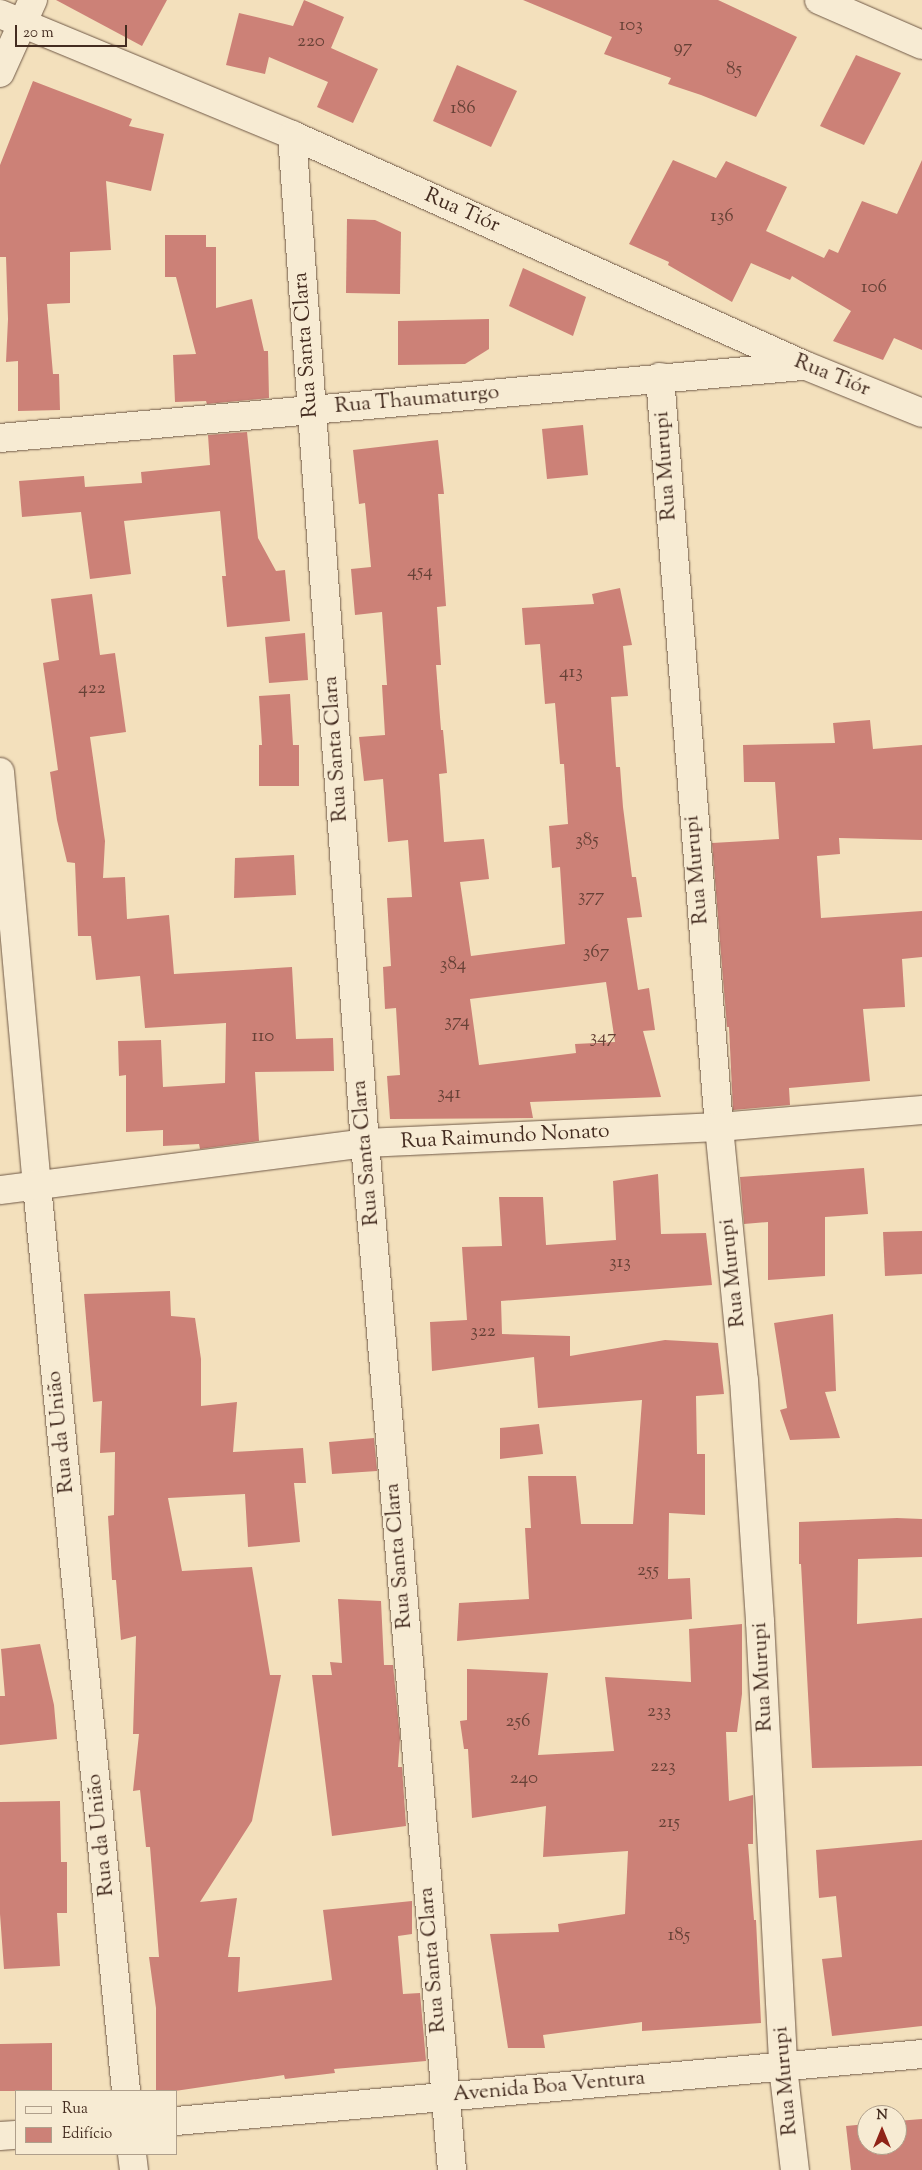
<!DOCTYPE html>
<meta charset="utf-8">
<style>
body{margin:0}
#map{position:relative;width:922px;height:2170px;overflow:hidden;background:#f3e0bc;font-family:"Sorts Mill Goudy",serif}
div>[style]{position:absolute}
.building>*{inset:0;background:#cc8177}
.roads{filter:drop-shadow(0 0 1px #705947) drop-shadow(0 0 1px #705947)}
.street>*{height:28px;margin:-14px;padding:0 14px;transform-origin:14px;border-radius:14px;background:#f7ebd3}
span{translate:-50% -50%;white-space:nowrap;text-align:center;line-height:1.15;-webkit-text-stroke:4px #f7ebd3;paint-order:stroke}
.number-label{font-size:19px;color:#664136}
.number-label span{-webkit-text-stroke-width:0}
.street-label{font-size:21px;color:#442c20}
.legend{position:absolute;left:15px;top:2090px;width:162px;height:65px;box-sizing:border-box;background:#f7ebd3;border:1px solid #af9f8b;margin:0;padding:6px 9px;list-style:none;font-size:15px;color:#442c20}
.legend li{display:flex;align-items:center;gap:10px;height:25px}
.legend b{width:25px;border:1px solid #af9f8b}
.north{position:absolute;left:857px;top:2105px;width:50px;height:50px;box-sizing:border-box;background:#f7ebd3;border:1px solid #af9f8b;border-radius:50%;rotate:0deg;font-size:14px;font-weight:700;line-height:20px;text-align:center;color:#442c20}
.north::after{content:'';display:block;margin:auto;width:18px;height:22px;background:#8f2418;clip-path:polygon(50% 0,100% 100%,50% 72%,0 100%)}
.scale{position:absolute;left:15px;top:25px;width:112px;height:22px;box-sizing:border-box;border:2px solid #442c20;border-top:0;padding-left:6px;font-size:15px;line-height:18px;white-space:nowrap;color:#442c20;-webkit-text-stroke:4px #f7ebd3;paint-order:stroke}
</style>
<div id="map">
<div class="building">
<div style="clip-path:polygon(56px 0,167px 0,142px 46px)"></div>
<div style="clip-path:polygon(304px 0,344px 17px,331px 48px,378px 69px,353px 123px,317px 107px,328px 82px,269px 57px,265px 74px,226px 65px,239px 13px,293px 26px)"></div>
<div style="clip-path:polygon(523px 0,718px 0,797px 37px,756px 117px,701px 95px,668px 84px,671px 78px,604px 54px,612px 37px)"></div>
<div style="clip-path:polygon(856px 55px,901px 73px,864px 145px,820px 126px)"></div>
<div style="clip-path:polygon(457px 65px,517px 91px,491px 147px,433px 121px)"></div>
<div style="clip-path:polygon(33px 81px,132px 119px,129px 126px,164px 134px,151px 191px,106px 181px,111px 250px,70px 252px,70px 303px,47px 304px,53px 374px,59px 374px,60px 410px,18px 411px,18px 361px,6px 362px,8px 319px,6px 257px,0 257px,0 165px)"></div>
<div style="clip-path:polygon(673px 160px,716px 178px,726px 161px,787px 187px,766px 231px,824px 258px,829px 249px,838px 253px,862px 201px,897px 214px,922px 160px,922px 350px,894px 338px,883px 360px,833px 341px,851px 311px,792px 276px,790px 280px,751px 263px,732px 302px,668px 265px,669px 262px,629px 244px)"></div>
<div style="clip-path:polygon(347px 219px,375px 220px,401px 232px,400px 294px,346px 293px)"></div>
<div style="clip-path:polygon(165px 235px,206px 235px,206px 247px,216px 247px,216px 308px,252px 299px,264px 351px,268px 351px,269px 398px,207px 404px,206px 401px,175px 402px,173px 355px,196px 354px,176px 277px,165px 277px)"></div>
<div style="clip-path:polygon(523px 268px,586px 297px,573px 336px,509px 306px)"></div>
<div style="clip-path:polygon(489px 319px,489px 349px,465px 364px,398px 365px,398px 321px)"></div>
<div style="clip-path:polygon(583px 425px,588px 475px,547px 479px,542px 429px)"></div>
<div style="clip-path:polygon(247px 432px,258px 538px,276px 571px,285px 570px,290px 621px,227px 627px,222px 576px,226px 576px,220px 511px,124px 521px,131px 574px,90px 579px,81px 512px,22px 517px,19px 481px,84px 476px,85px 487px,142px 483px,141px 472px,210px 465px,208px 435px)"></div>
<div style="clip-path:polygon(evenodd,438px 440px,444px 494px,438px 494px,446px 606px,437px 607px,441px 665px,436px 665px,441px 730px,443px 730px,447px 773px,439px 774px,444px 842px,484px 839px,489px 879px,460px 882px,471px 956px,565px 944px,560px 867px,552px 868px,549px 826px,568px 824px,564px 764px,560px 764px,555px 703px,545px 704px,540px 644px,525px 645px,522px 608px,594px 604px,592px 594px,620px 588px,632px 645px,623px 646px,628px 696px,611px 697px,616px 767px,620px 767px,623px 807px,632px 877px,636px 877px,642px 917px,627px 918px,638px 990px,649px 988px,655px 1030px,643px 1031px,661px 1097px,530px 1102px,533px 1118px,390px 1119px,387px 1076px,400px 1075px,396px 1008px,385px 1009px,383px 967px,391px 966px,387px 898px,412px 897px,408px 840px,388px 842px,383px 779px,364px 781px,359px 737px,385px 735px,382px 685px,387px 685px,382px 612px,355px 615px,351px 569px,371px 567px,365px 503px,359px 504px,353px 450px,438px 440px,606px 982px,615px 1042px,575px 1044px,576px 1053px,479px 1065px,470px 999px,606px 982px)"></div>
<div style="clip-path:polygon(92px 594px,100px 655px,115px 653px,126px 732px,90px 737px,105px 841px,103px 878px,125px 877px,127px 919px,169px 915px,174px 974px,292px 967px,296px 1039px,333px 1038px,334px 1071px,255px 1072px,259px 1141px,200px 1149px,199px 1144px,163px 1146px,163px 1130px,126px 1132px,126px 1075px,119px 1076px,118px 1041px,161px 1040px,163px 1087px,225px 1083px,226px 1023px,145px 1028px,140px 976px,96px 980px,91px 936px,78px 936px,75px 863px,67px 862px,57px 820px,50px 772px,58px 770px,43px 663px,59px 660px,51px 599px)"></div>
<div style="clip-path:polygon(305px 633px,308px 680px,269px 683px,265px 637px)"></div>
<div style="clip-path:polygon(290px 694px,293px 745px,299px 745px,299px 786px,259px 786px,259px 745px,262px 745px,259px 696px)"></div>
<div style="clip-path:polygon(870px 720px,873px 749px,922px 745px,922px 840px,839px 838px,840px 854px,817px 856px,821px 918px,922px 911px,922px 957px,902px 959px,905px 1007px,863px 1009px,870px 1081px,789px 1088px,790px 1105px,733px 1110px,729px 1027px,727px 1027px,712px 843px,779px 839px,775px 782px,744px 782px,743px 745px,835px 743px,833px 723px)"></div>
<div style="clip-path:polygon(294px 855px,296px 895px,234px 898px,235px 858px)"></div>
<div style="clip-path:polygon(864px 1168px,868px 1214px,825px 1217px,825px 1276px,768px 1280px,768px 1222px,744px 1224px,740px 1177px)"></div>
<div style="clip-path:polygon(658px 1174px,661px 1234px,706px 1233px,712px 1285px,501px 1301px,502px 1334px,570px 1336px,570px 1356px,665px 1340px,718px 1343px,724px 1394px,696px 1396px,697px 1454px,705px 1454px,705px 1515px,669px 1513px,668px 1579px,690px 1578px,692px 1619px,457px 1641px,459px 1603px,529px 1599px,525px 1528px,531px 1528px,528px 1476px,576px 1476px,581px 1524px,633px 1524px,642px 1400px,538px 1408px,534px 1357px,432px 1371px,430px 1322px,467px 1320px,462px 1247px,502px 1246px,499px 1197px,543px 1197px,546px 1245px,616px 1240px,613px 1181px)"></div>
<div style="clip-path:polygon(922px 1231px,922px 1274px,885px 1276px,883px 1232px)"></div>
<div style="clip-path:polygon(170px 1291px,171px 1316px,195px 1318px,201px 1359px,201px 1406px,237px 1402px,233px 1452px,303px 1448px,306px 1483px,294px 1483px,300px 1542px,248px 1547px,245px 1494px,168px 1498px,182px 1571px,252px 1567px,270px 1675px,281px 1675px,252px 1821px,200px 1902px,237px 1898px,228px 1957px,240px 1957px,238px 1992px,332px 1980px,323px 1910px,412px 1901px,412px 1934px,398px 1936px,403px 1994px,420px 1993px,426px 2061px,334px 2069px,335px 2073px,285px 2079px,284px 2075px,175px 2091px,156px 2091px,156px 2008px,149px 1957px,159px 1957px,150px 1847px,146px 1847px,140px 1790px,133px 1791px,139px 1734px,133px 1734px,136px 1636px,121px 1640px,116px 1580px,112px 1580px,108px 1516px,114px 1515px,115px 1452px,100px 1453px,102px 1401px,93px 1402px,84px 1294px)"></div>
<div style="clip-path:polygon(833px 1314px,836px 1391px,825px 1392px,840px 1438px,790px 1440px,780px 1410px,787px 1408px,774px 1323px)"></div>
<div style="clip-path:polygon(539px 1424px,543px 1454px,500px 1459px,500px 1428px)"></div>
<div style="clip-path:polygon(374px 1438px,377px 1471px,332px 1474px,329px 1442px)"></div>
<div style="clip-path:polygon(897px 1518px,922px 1519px,922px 1557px,858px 1559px,857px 1624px,922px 1618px,922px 1766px,812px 1768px,801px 1564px,799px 1564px,799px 1522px)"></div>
<div style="clip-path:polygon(338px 1599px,381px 1601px,384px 1665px,393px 1665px,400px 1738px,398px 1767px,402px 1767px,406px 1826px,332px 1836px,312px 1675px,332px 1675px,330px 1662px,342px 1663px)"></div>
<div style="clip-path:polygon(742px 1624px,742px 1694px,737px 1732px,726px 1732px,729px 1801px,753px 1795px,753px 1844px,748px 1844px,754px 1920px,756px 1920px,761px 2023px,642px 2031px,642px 2022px,543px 2035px,545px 2048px,508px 2048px,490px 1934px,559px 1932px,558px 1924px,625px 1914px,628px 1851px,543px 1857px,546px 1806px,472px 1818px,468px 1749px,464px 1749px,460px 1721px,467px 1720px,467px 1669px,548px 1673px,538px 1755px,614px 1751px,605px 1677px,691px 1682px,689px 1629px)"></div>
<div style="clip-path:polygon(40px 1644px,54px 1705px,57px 1739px,0 1745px,0 1696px,5px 1696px,1px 1649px)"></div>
<div style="clip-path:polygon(60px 1801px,61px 1862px,67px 1862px,67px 1913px,57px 1913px,60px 1966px,4px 1969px,0 1914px,0 1802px)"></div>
<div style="clip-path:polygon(922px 1840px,922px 2026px,832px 2036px,822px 1959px,842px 1957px,836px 1896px,819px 1898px,816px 1850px)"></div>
<div style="clip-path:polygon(52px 2043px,52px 2091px,0 2091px,0 2044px)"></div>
<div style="clip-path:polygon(922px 2119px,922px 2170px,851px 2170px,846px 2126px,867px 2124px,867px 2145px,897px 2145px,897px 2121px)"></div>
</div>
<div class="roads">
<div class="street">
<div style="left:819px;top:0;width:112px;rotate:23.6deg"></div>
<div style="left:0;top:14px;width:316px;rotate:22.5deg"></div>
<div style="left:292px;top:135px;width:561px;rotate:24.19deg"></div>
<div style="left:804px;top:365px;width:127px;rotate:22.1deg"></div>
<div style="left:0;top:73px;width:80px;rotate:-65.7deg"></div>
<div style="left:292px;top:135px;width:1011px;rotate:85.86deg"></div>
<div style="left:365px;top:1143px;width:1031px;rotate:85.16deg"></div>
<div style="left:660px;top:377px;width:752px;rotate:85.5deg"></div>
<div style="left:719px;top:1127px;width:254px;rotate:84.4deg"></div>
<div style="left:744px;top:1380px;width:243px;rotate:86.2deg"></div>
<div style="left:760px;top:1622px;width:446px;rotate:87deg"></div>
<div style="left:783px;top:2067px;width:104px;rotate:83.4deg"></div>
<div style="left:0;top:438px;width:805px;rotate:-5.13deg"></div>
<div style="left:0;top:772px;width:416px;rotate:84.9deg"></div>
<div style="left:37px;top:1186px;width:909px;rotate:84.38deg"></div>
<div style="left:0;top:1190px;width:368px;rotate:-7.3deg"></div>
<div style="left:365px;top:1143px;width:354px;rotate:-2.6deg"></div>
<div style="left:719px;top:1127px;width:204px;rotate:-4.8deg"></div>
<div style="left:176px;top:2121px;width:749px;rotate:-5.13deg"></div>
<div style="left:0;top:2136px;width:16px;rotate:-4deg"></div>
<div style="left:132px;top:2154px;width:16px;rotate:83deg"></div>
</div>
</div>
<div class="number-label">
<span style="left:631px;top:26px">103</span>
<span style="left:311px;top:42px">220</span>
<span style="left:683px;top:48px">97</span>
<span style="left:734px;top:70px">85</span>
<span style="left:463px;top:109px">186</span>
<span style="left:722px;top:217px">136</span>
<span style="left:874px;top:288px">106</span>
<span style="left:420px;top:572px">454</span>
<span style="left:571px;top:673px">413</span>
<span style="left:92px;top:689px">422</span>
<span style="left:587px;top:841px">385</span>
<span style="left:591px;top:897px">377</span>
<span style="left:596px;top:953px">367</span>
<span style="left:453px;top:965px">384</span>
<span style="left:457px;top:1022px">374</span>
<span style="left:263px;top:1037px">110</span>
<span style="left:603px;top:1038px">347</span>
<span style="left:449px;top:1094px">341</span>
<span style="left:620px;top:1263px">313</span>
<span style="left:483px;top:1332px">322</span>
<span style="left:648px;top:1571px">255</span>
<span style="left:659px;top:1712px">233</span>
<span style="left:518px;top:1722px">256</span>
<span style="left:663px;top:1767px">223</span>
<span style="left:524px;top:1779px">240</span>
<span style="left:669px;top:1823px">215</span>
<span style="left:679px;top:1936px">185</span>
</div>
<div class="street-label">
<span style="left:462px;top:211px;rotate:24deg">Rua Tiór</span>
<span style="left:306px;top:345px;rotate:-94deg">Rua Santa Clara</span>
<span style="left:832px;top:376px;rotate:22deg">Rua Tiór</span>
<span style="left:417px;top:400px;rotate:-5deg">Rua Thaumaturgo</span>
<span style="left:666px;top:466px;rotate:-94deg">Rua Murupi</span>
<span style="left:336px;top:749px;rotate:-94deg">Rua Santa Clara</span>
<span style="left:697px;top:870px;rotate:-95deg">Rua Murupi</span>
<span style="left:505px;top:1137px;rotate:-3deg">Rua Raimundo Nonato</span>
<span style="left:366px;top:1153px;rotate:-95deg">Rua Santa Clara</span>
<span style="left:733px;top:1273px;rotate:-96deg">Rua Murupi</span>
<span style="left:61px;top:1432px;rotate:-96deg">Rua da União</span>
<span style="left:399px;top:1556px;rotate:-95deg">Rua Santa Clara</span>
<span style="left:763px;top:1677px;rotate:-93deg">Rua Murupi</span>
<span style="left:101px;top:1835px;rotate:-96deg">Rua da União</span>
<span style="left:433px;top:1960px;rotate:-95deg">Rua Santa Clara</span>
<span style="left:786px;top:2081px;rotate:-95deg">Rua Murupi</span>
<span style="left:549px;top:2087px;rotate:-5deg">Avenida Boa Ventura</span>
</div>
<ul class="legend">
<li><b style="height:6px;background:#f7ebd3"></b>Rua</li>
<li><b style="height:14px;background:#cc8177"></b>Edifício</li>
</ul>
<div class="north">N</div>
<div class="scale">20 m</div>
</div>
